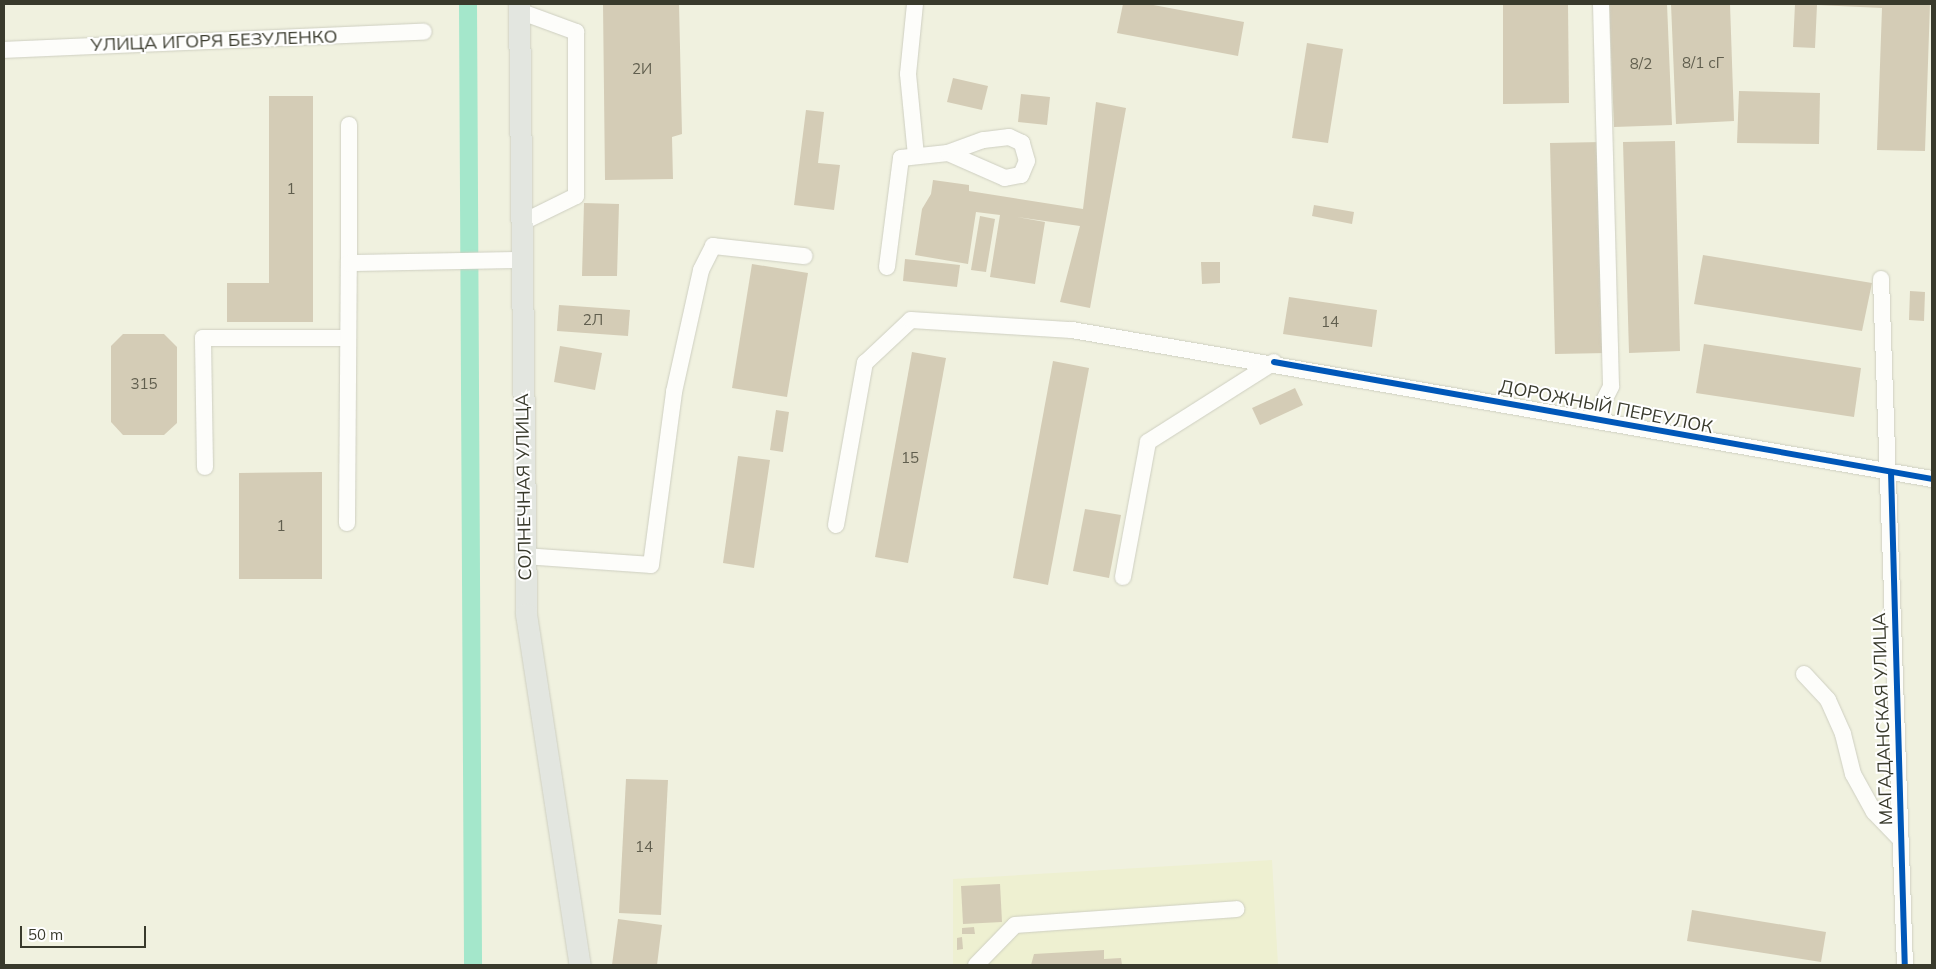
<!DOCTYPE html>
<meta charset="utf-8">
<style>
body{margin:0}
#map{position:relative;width:1936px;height:969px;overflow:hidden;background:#f0f1df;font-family:Mulish,sans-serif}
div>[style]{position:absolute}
.built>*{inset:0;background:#eef0d1}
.canal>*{height:18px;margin:-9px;padding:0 9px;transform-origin:9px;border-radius:9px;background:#a4e7cb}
.building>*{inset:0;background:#d4ccb6}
.roads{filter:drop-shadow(0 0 1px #cecfc1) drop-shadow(0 0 1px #cecfc1)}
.minor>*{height:16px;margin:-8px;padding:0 8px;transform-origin:8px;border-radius:8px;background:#fdfdfa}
.major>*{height:21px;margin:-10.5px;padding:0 10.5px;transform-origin:10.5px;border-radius:10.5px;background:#e3e6e0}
.cycleway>*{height:6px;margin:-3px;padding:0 3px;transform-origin:3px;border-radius:3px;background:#0057b8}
span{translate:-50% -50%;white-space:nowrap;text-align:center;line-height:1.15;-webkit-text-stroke:4px #fff;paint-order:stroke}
.number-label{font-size:15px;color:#605e4e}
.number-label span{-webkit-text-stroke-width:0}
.street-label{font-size:18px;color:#393a2c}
.frame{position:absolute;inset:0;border:5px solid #393a2c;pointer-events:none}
.scale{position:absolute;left:20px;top:926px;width:126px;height:22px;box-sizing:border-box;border:2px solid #393a2c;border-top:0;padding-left:6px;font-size:15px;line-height:18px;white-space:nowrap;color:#393a2c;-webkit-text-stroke:4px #fff;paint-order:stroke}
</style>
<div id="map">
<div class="built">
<div style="clip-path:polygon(1272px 860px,1278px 965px,953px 965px,953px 879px)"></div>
</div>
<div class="canal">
<div style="left:468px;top:4px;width:961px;rotate:89.7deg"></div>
</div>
<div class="building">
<div style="clip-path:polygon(603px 4px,679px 4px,682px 134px,672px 137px,673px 179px,605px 180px)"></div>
<div style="clip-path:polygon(1123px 4px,1148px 4px,1244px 22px,1238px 56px,1117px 33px)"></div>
<div style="clip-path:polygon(1503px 4px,1568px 4px,1569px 103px,1503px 104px)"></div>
<div style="clip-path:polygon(1609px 4px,1667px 4px,1672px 125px,1614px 127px)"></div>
<div style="clip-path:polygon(1671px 4px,1730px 4px,1734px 121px,1676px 124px)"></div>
<div style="clip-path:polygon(1795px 4px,1930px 4px,1925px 151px,1877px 150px,1882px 8px,1817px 5px,1815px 48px,1793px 47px)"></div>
<div style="clip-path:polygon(1307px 43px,1343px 49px,1328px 143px,1292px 138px)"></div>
<div style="clip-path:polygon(953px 78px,988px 86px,982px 110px,947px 102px)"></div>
<div style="clip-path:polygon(1739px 91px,1820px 93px,1819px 144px,1737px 143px)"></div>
<div style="clip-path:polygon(1021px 94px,1050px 97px,1047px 125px,1018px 122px)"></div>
<div style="clip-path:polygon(269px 96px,313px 96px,313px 322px,227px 322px,227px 283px,269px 283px)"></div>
<div style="clip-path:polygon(1096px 102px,1126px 108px,1090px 308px,1060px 302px,1080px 226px,1017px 217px,1045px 222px,1035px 284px,990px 277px,1000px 215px,976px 212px,968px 264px,915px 255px,922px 209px,931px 194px,933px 180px,969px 185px,969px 191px,1083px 209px)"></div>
<div style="clip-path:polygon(806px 110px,824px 112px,818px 163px,840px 165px,834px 210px,794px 205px)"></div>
<div style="clip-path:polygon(1675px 141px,1680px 351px,1629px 353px,1623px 142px)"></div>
<div style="clip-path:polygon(1602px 142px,1607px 353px,1555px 354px,1550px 143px)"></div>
<div style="clip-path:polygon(584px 203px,619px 204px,617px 276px,582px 276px)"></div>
<div style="clip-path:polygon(1314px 205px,1354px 212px,1352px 224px,1312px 216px)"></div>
<div style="clip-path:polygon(980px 216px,995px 219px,986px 272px,971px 270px)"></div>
<div style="clip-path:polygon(1703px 255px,1872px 283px,1862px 331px,1694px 304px)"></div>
<div style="clip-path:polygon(905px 259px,960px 265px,957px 287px,903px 281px)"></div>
<div style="clip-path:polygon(1201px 262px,1220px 262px,1220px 283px,1202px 284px)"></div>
<div style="clip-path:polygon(752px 264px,808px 273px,787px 397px,732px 388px)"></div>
<div style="clip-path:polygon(1910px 291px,1925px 292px,1924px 321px,1909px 320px)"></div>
<div style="clip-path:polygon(1289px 297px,1377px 310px,1372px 347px,1283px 334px)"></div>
<div style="clip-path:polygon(559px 305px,630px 310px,628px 336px,557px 331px)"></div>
<div style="clip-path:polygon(123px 334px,164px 334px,177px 347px,177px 423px,164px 435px,123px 435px,111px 422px,111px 346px)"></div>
<div style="clip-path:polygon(1704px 344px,1861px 368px,1854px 417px,1696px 393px)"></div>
<div style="clip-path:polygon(560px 346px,602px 353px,595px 390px,554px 382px)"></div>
<div style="clip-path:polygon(912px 352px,946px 358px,908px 563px,875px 557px)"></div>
<div style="clip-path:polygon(1053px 361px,1089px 368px,1048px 585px,1013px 578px)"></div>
<div style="clip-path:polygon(1295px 388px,1303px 405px,1260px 425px,1252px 408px)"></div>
<div style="clip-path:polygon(776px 410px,789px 412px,783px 452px,770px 450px)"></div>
<div style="clip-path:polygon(738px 456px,770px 460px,754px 568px,723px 563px)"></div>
<div style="clip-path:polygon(322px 472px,322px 579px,239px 579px,239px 473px)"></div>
<div style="clip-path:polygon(1085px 509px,1121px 515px,1109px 578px,1073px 571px)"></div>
<div style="clip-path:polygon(626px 779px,668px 780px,661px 915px,619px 913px)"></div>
<div style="clip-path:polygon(1000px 884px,1002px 922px,963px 924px,961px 886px)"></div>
<div style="clip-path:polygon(1692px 910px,1826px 932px,1821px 962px,1687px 941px)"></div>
<div style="clip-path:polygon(618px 919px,662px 925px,657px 965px,612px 965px)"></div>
<div style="clip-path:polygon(974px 927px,975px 934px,962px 934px,962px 928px)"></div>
<div style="clip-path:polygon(962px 937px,963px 949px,957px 950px,957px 938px)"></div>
<div style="clip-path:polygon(1104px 950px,1104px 959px,1121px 958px,1122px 965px,1031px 965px,1034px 954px)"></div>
</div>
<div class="roads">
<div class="minor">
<div style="left:915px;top:4px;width:70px;rotate:95.7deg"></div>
<div style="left:908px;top:74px;width:81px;rotate:84.4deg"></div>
<div style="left:519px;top:11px;width:61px;rotate:20.2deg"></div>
<div style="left:576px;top:32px;width:164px;rotate:90deg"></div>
<div style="left:576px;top:196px;width:61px;rotate:153.9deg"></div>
<div style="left:4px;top:50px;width:420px;rotate:-2.5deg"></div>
<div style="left:349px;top:125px;width:138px;rotate:90deg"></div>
<div style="left:887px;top:267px;width:110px;rotate:-82.7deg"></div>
<div style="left:901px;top:158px;width:47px;rotate:-6.1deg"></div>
<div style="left:948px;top:153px;width:62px;rotate:23.7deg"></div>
<div style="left:1005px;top:178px;width:16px;rotate:-11deg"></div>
<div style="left:1021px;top:175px;width:15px;rotate:-67deg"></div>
<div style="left:1027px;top:161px;width:19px;rotate:-106deg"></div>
<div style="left:1022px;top:143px;width:14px;rotate:-155deg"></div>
<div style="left:1009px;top:137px;width:26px;rotate:173deg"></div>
<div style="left:983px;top:140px;width:37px;rotate:160deg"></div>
<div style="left:1881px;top:279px;width:686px;rotate:88deg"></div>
<div style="left:1594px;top:420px;width:38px;rotate:-63deg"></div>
<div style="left:1611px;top:386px;width:382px;rotate:-91.5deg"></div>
<div style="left:205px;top:467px;width:129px;rotate:-90.9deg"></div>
<div style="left:203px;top:338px;width:143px"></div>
<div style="left:347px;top:523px;width:260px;rotate:-89.6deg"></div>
<div style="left:349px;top:263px;width:172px;rotate:-1deg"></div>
<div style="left:836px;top:525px;width:165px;rotate:-79.9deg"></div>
<div style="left:865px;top:363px;width:63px;rotate:-43.1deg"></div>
<div style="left:911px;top:320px;width:161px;rotate:3.6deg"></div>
<div style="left:1072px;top:330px;width:873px;rotate:9.83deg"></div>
<div style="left:525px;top:556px;width:126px;rotate:4.1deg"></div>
<div style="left:651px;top:565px;width:175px;rotate:-82.4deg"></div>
<div style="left:674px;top:392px;width:125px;rotate:-77.5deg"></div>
<div style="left:701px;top:270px;width:27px;rotate:-63deg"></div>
<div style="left:713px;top:246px;width:92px;rotate:6.3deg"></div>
<div style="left:1123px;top:577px;width:137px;rotate:-79.5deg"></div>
<div style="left:1148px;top:442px;width:149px;rotate:-32.4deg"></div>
<div style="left:1804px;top:674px;width:35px;rotate:47deg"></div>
<div style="left:1828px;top:700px;width:37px;rotate:66deg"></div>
<div style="left:1843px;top:734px;width:41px;rotate:76deg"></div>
<div style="left:1853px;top:774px;width:43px;rotate:61.1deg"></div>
<div style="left:1874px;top:812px;width:39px;rotate:46deg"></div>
<div style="left:976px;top:965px;width:56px;rotate:-45.7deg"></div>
<div style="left:1015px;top:925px;width:222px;rotate:-4.1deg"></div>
</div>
<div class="major">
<div style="left:519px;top:4px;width:610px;rotate:89.34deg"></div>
<div style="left:526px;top:614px;width:355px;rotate:81.3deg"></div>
</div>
</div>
<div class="cycleway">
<div style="left:1274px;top:362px;width:668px;rotate:10.08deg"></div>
<div style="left:1891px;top:472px;width:493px;rotate:88.4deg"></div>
</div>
<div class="number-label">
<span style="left:1703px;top:63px">8/1 сГ</span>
<span style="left:1641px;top:64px">8/2</span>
<span style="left:642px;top:69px">2И</span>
<span style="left:291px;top:189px">1</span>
<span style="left:593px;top:320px">2Л</span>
<span style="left:1330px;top:322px">14</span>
<span style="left:144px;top:384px">315</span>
<span style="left:910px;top:458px">15</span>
<span style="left:281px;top:526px">1</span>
<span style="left:644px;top:847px">14</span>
</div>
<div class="street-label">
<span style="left:214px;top:41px;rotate:-2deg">УЛИЦА ИГОРЯ БЕЗУЛЕНКО</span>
<span style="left:1606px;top:407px;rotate:11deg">ДОРОЖНЫЙ ПЕРЕУЛОК</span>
<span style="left:524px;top:487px;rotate:-91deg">СОЛНЕЧНАЯ УЛИЦА</span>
<span style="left:1883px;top:719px;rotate:-92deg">МАГАДАНСКАЯ УЛИЦА</span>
</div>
<div class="frame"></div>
<div class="scale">50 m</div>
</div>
